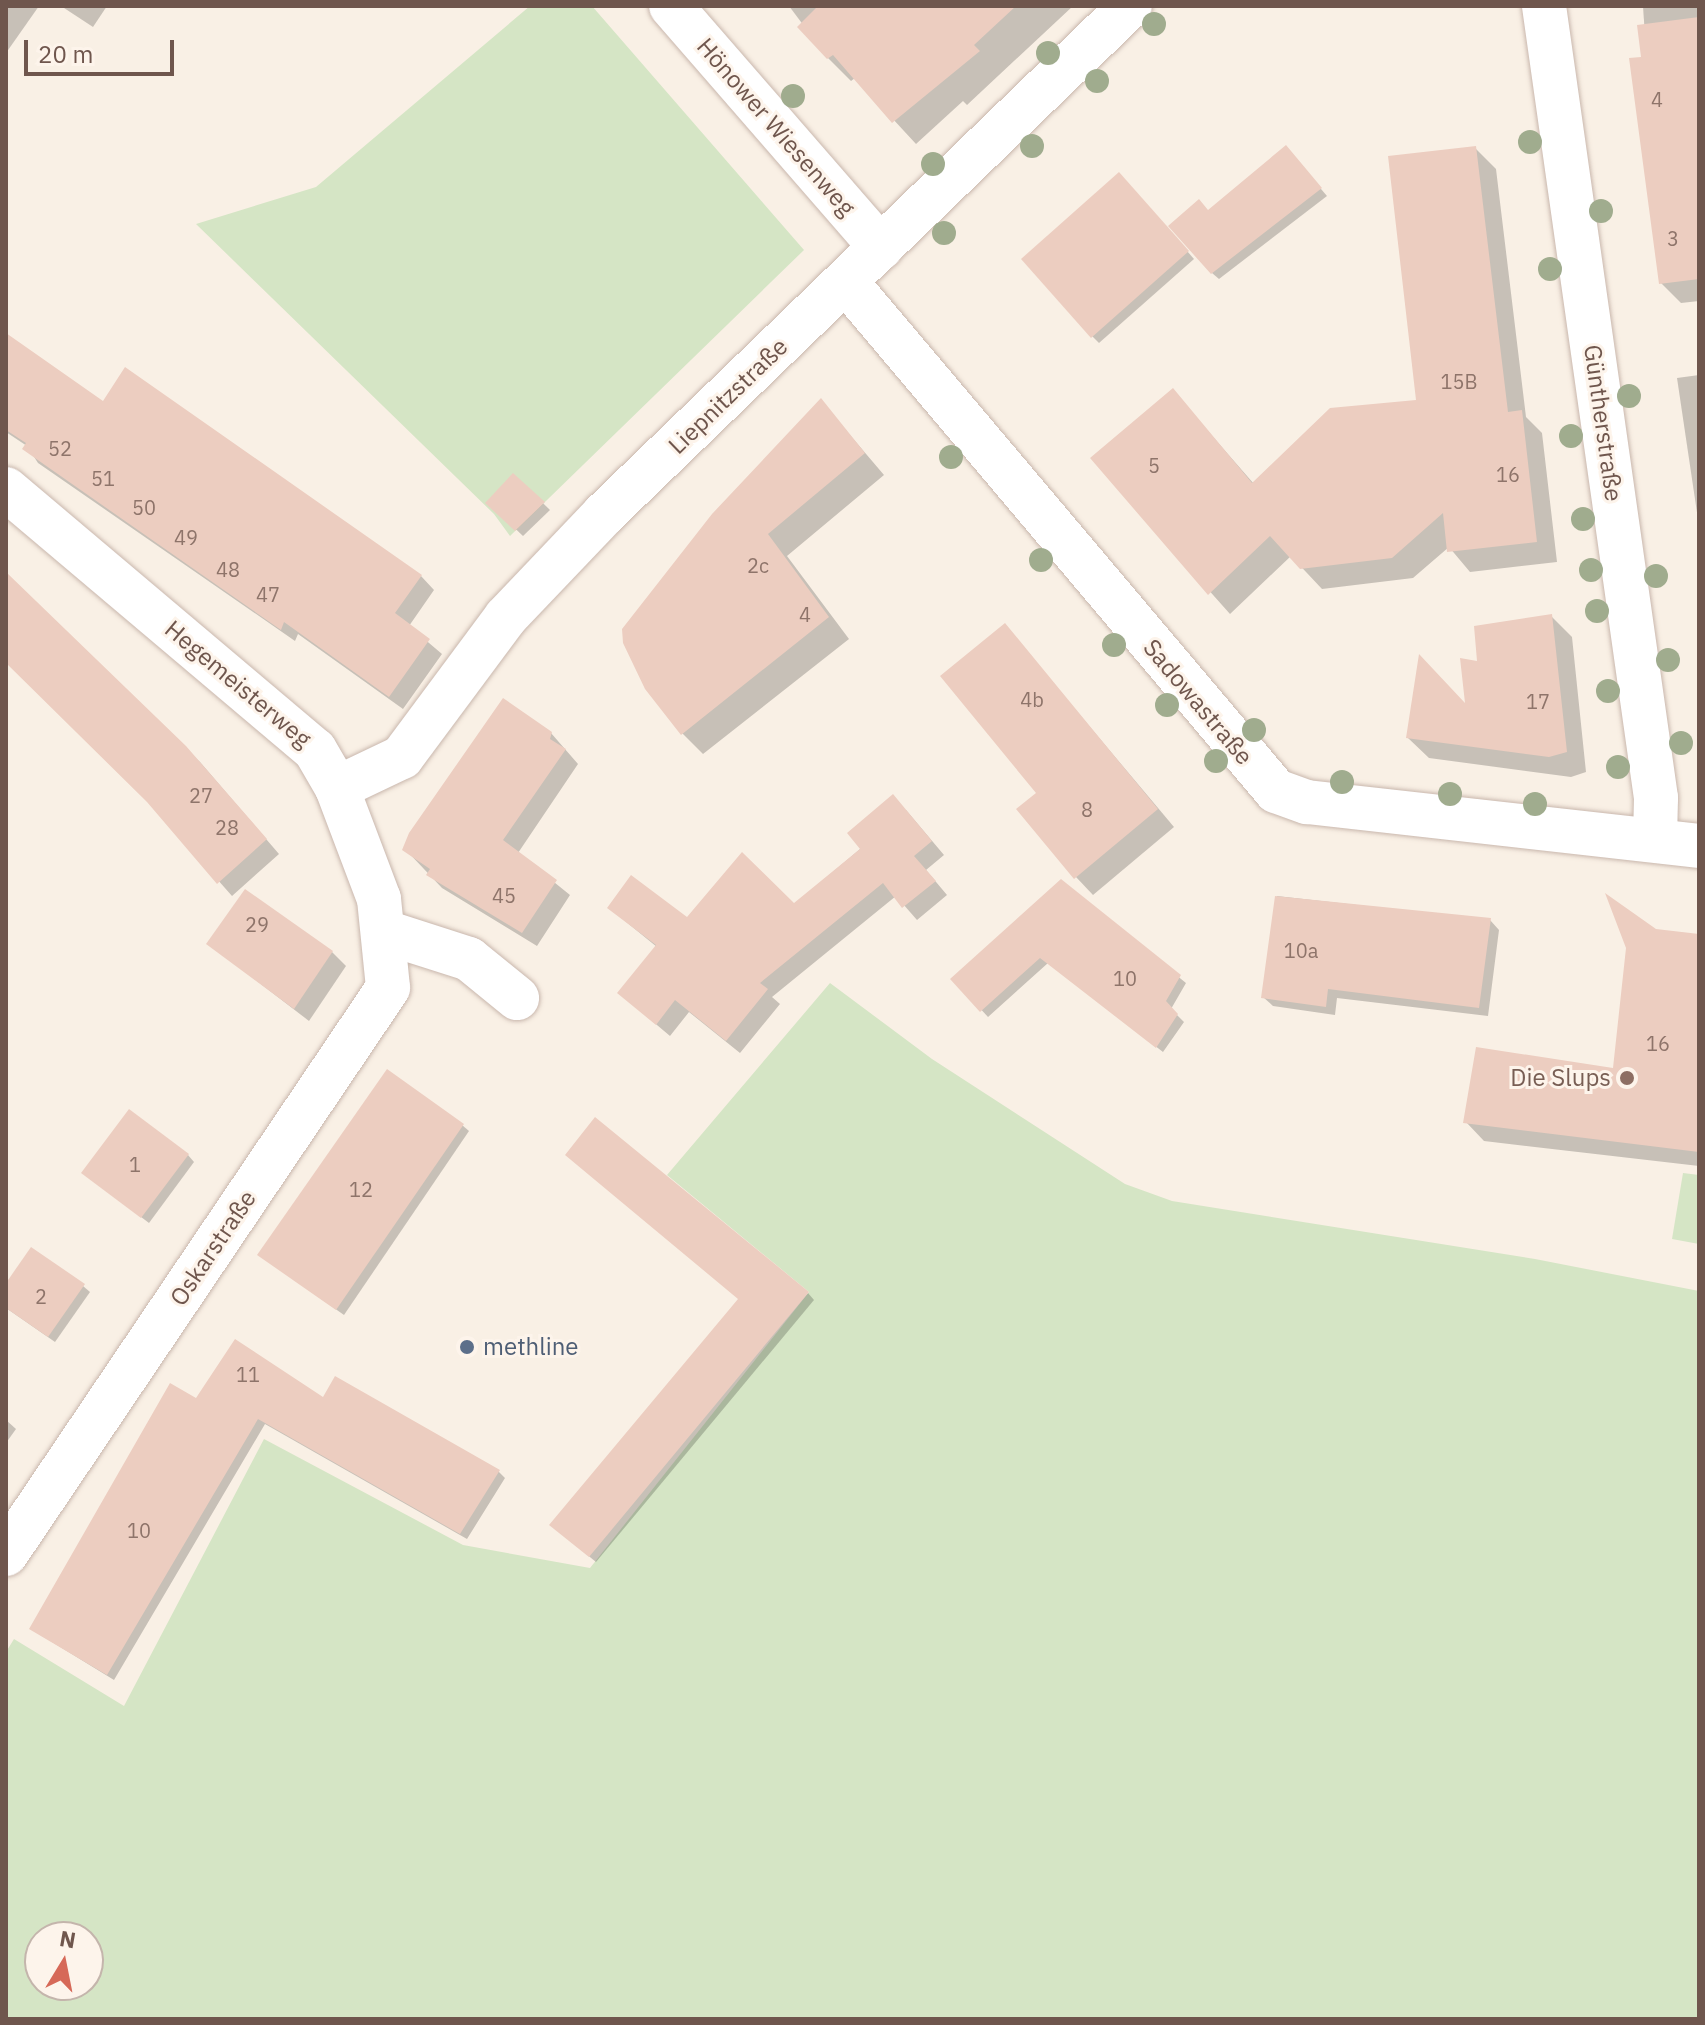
<!DOCTYPE html>
<meta charset="utf-8">
<style>
body{margin:0}
#map{position:relative;width:1705px;height:2025px;overflow:hidden;background:#f9f0e5;font-family:"IBM Plex Sans",sans-serif}
div>[style]{position:absolute}
.green>*{inset:0;background:#d5e5c5}
.shadow>*{inset:0;background:#0003}
.building>*{inset:0;background:#eccdc0}
.roads{filter:drop-shadow(0 0 2px #c9b7ad) drop-shadow(0 0 2px #c9b7ad)}
.minor>*{height:44px;margin:-22px;padding:0 22px;transform-origin:22px;border-radius:22px;background:#fff}
.trees>*{width:24px;height:24px;margin:-12px;border-radius:50%;background:#a0ac8e}
.dots>*{width:22px;height:22px;translate:-50% -50%;box-sizing:border-box;border:4px solid #fdf4eb;border-radius:50%}
span{translate:-50% -50%;white-space:nowrap;text-align:center;line-height:1.15;-webkit-text-stroke:6px #fdf4eb;paint-order:stroke}
.number-label{font-size:20px;color:#8e746a}
.number-label span{-webkit-text-stroke-width:0}
.street-label{font-size:24px;color:#6f564d}
.education-label{font-size:24px;color:#785e54}
.right{translate:-100% -50%;text-align:right}
.service-label{font-size:24px;color:#4e5e75}
.left{translate:0 -50%;text-align:left}
.frame{position:absolute;inset:0;border:8px solid #6f564d;pointer-events:none}
.north{position:absolute;left:24px;top:1921px;width:80px;height:80px;box-sizing:border-box;background:#fdf4eb;border:2px solid #c4b5ac;border-radius:50%;rotate:10deg;font-size:22px;font-weight:700;line-height:32px;text-align:center;color:#6f564d}
.north::after{content:'';display:block;margin:auto;width:28px;height:36px;background:#d66958;clip-path:polygon(50% 0,100% 100%,50% 72%,0 100%)}
.scale{position:absolute;left:24px;top:40px;width:150px;height:36px;box-sizing:border-box;border:4px solid #6f564d;border-top:0;padding-left:10px;font-size:24px;line-height:28px;white-space:nowrap;color:#6f564d;-webkit-text-stroke:6px #fdf4eb;paint-order:stroke}
</style>
<div id="map">
<div class="green">
<div style="clip-path:polygon(530px 6px,592px 6px,804px 250px,510px 536px,494px 514px,196px 224px,316px 187px)"></div>
<div style="clip-path:polygon(evenodd,830px 983px,932px 1059px,1125px 1184px,1172px 1201px,1535px 1259px,1699px 1291px,1699px 2019px,6px 2019px,6px 1652px,14px 1639px,124px 1706px,264px 1439px,463px 1545px,590px 1568px,809px 1292px,667px 1175px,830px 983px,40px 1937px,88px 1937px,88px 1985px,40px 1985px,40px 1937px)"></div>
<div style="clip-path:polygon(1683px 1173px,1699px 1175px,1699px 1244px,1672px 1239px)"></div>
</div>
<div class="shadow">
<div style="clip-path:polygon(6px 6px,39px 6px,6px 53px)"></div>
<div style="clip-path:polygon(61px 6px,107px 6px,93px 27px)"></div>
<div style="clip-path:polygon(789px 6px,1073px 6px,967px 105px,963px 101px,916px 144px,855px 78px,851px 81px,828px 58px)"></div>
<div style="clip-path:polygon(1643px 6px,1699px 6px,1699px 301px,1681px 303px,1661px 283px)"></div>
<div style="clip-path:polygon(1475px 148px,1496px 169px,1526px 417px,1542px 433px,1557px 562px,1470px 572px,1449px 547px,1413px 578px,1322px 589px,1291px 556px,1230px 614px,1092px 459px,1173px 391px,1254px 484px,1419px 402px)"></div>
<div style="clip-path:polygon(1292px 155px,1327px 196px,1219px 279px,1212px 273px,1208px 212px)"></div>
<div style="clip-path:polygon(1126px 181px,1194px 259px,1099px 343px,1092px 336px)"></div>
<div style="clip-path:polygon(6px 350px,421px 576px,434px 590px,409px 626px,442px 654px,403px 709px,298px 634px,295px 641px,38px 463px,27px 446px,6px 432px)"></div>
<div style="clip-path:polygon(1699px 375px,1699px 526px,1677px 378px)"></div>
<div style="clip-path:polygon(821px 401px,884px 475px,787px 556px,849px 639px,703px 754px,682px 733px)"></div>
<div style="clip-path:polygon(514px 475px,550px 510px,523px 536px,488px 503px)"></div>
<div style="clip-path:polygon(6px 586px,200px 762px,279px 854px,232px 896px,149px 802px,6px 659px)"></div>
<div style="clip-path:polygon(1551px 616px,1572px 637px,1586px 772px,1571px 777px,1429px 758px,1408px 738px,1467px 707px)"></div>
<div style="clip-path:polygon(1005px 626px,1174px 827px,1093px 895px,1076px 877px,1039px 793px)"></div>
<div style="clip-path:polygon(551px 733px,578px 764px,518px 853px,570px 895px,537px 946px,442px 888px,405px 849px)"></div>
<div style="clip-path:polygon(906px 810px,944px 855px,926px 870px,947px 895px,917px 920px,896px 896px,772px 997px,780px 1004px,740px 1053px,689px 1012px,670px 1036px,619px 993px,657px 947px,609px 908px,687px 919px,794px 905px)"></div>
<div style="clip-path:polygon(1061px 882px,1186px 983px,1171px 1009px,1184px 1022px,1163px 1052px,1048px 963px,988px 1017px,953px 979px)"></div>
<div style="clip-path:polygon(1277px 896px,1490px 920px,1499px 930px,1488px 1016px,1337px 998px,1335px 1015px,1273px 1006px,1263px 997px)"></div>
<div style="clip-path:polygon(1656px 931px,1699px 936px,1699px 1166px,1484px 1141px,1466px 1122px,1615px 1070px)"></div>
<div style="clip-path:polygon(209px 944px,332px 952px,346px 966px,309px 1021px)"></div>
<div style="clip-path:polygon(462px 1125px,469px 1131px,344px 1315px,259px 1255px)"></div>
<div style="clip-path:polygon(188px 1155px,194px 1162px,149px 1223px,83px 1173px)"></div>
<div style="clip-path:polygon(6px 1286px,83px 1286px,90px 1292px,55px 1342px,6px 1308px)"></div>
<div style="clip-path:polygon(808px 1293px,814px 1300px,596px 1562px,558px 1531px)"></div>
<div style="clip-path:polygon(324px 1400px,498px 1471px,505px 1478px,467px 1539px,265px 1424px,114px 1680px,31px 1629px,196px 1401px)"></div>
<div style="clip-path:polygon(6px 1420px,16px 1429px,6px 1443px)"></div>
</div>
<div class="building">
<div style="clip-path:polygon(818px 6px,1016px 6px,974px 45px,980px 51px,892px 123px,833px 55px,827px 59px,797px 27px)"></div>
<div style="clip-path:polygon(1699px 17px,1699px 279px,1659px 284px,1629px 58px,1641px 57px,1637px 25px)"></div>
<div style="clip-path:polygon(1286px 145px,1322px 188px,1211px 274px,1168px 226px,1199px 199px,1208px 210px)"></div>
<div style="clip-path:polygon(1476px 146px,1508px 412px,1522px 410px,1537px 542px,1447px 552px,1443px 513px,1392px 558px,1300px 569px,1270px 536px,1208px 595px,1090px 458px,1173px 388px,1252px 483px,1330px 408px,1416px 400px,1388px 156px)"></div>
<div style="clip-path:polygon(1119px 172px,1189px 251px,1091px 338px,1021px 259px)"></div>
<div style="clip-path:polygon(6px 333px,103px 401px,125px 367px,422px 575px,395px 613px,430px 639px,389px 697px,284px 622px,281px 630px,22px 449px,26px 443px,6px 430px)"></div>
<div style="clip-path:polygon(821px 398px,865px 453px,768px 534px,829px 617px,681px 735px,645px 689px,623px 643px,622px 629px,712px 514px)"></div>
<div style="clip-path:polygon(513px 473px,545px 502px,515px 531px,485px 503px)"></div>
<div style="clip-path:polygon(6px 572px,186px 746px,267px 839px,217px 884px,147px 802px,6px 663px)"></div>
<div style="clip-path:polygon(1552px 614px,1567px 752px,1549px 757px,1406px 738px,1419px 654px,1465px 703px,1460px 658px,1477px 661px,1474px 626px)"></div>
<div style="clip-path:polygon(1005px 623px,1158px 809px,1074px 879px,1016px 809px,1036px 793px,940px 676px)"></div>
<div style="clip-path:polygon(503px 698px,552px 732px,550px 739px,566px 749px,503px 840px,557px 880px,522px 933px,426px 875px,430px 869px,402px 850px,409px 833px)"></div>
<div style="clip-path:polygon(893px 794px,932px 841px,914px 856px,936px 881px,902px 908px,883px 883px,760px 983px,768px 989px,726px 1041px,675px 1000px,656px 1025px,617px 993px,656px 945px,607px 908px,631px 875px,687px 917px,742px 852px,794px 903px,860px 849px,847px 833px)"></div>
<div style="clip-path:polygon(1061px 879px,1181px 975px,1166px 1001px,1178px 1014px,1156px 1048px,1040px 958px,980px 1012px,950px 979px)"></div>
<div style="clip-path:polygon(245px 889px,333px 951px,294px 1009px,206px 944px)"></div>
<div style="clip-path:polygon(1605px 893px,1656px 929px,1699px 934px,1699px 1152px,1463px 1123px,1476px 1047px,1613px 1068px,1626px 948px)"></div>
<div style="clip-path:polygon(1275px 896px,1491px 918px,1479px 1008px,1328px 989px,1326px 1007px,1261px 998px)"></div>
<div style="clip-path:polygon(387px 1069px,464px 1124px,336px 1310px,257px 1255px)"></div>
<div style="clip-path:polygon(129px 1109px,189px 1154px,141px 1218px,81px 1173px)"></div>
<div style="clip-path:polygon(595px 1117px,809px 1292px,589px 1557px,549px 1525px,738px 1299px,565px 1155px)"></div>
<div style="clip-path:polygon(31px 1247px,85px 1284px,48px 1337px,6px 1308px,6px 1283px)"></div>
<div style="clip-path:polygon(235px 1339px,323px 1397px,335px 1376px,500px 1470px,460px 1534px,258px 1419px,107px 1675px,29px 1629px,170px 1383px,196px 1398px)"></div>
</div>
<div class="roads">
<div class="minor">
<div style="left:671px;top:6px;width:320px;rotate:49deg"></div>
<div style="left:1544px;top:6px;width:800px;rotate:81.95deg"></div>
<div style="left:1656px;top:798px;width:42px;rotate:91.4deg"></div>
<div style="left:847px;top:283px;width:665px;rotate:49.82deg"></div>
<div style="left:1276px;top:791px;width:33px;rotate:20deg"></div>
<div style="left:1307px;top:802px;width:394px;rotate:6.4deg"></div>
<div style="left:6px;top:489px;width:404px;rotate:40.2deg"></div>
<div style="left:315px;top:750px;width:44px;rotate:59.9deg"></div>
<div style="left:337px;top:788px;width:119px;rotate:69.3deg"></div>
<div style="left:379px;top:899px;width:89px;rotate:84.2deg"></div>
<div style="left:388px;top:988px;width:683px;rotate:124.02deg"></div>
<div style="left:337px;top:788px;width:72px;rotate:-25.5deg"></div>
<div style="left:402px;top:757px;width:174px;rotate:-53.4deg"></div>
<div style="left:506px;top:617px;width:142px;rotate:-46.4deg"></div>
<div style="left:604px;top:514px;width:731px;rotate:-44deg"></div>
<div style="left:385px;top:932px;width:88px;rotate:17.8deg"></div>
<div style="left:469px;top:959px;width:62px;rotate:39.1deg"></div>
</div>
</div>
<div class="trees">
<div style="left:1154px;top:24px"></div>
<div style="left:1048px;top:53px"></div>
<div style="left:1097px;top:81px"></div>
<div style="left:793px;top:96px"></div>
<div style="left:1530px;top:142px"></div>
<div style="left:1032px;top:146px"></div>
<div style="left:933px;top:164px"></div>
<div style="left:1601px;top:211px"></div>
<div style="left:944px;top:233px"></div>
<div style="left:1550px;top:269px"></div>
<div style="left:1629px;top:396px"></div>
<div style="left:1571px;top:436px"></div>
<div style="left:951px;top:457px"></div>
<div style="left:1583px;top:519px"></div>
<div style="left:1041px;top:560px"></div>
<div style="left:1591px;top:570px"></div>
<div style="left:1656px;top:576px"></div>
<div style="left:1597px;top:611px"></div>
<div style="left:1114px;top:645px"></div>
<div style="left:1668px;top:660px"></div>
<div style="left:1608px;top:691px"></div>
<div style="left:1167px;top:705px"></div>
<div style="left:1254px;top:730px"></div>
<div style="left:1681px;top:743px"></div>
<div style="left:1216px;top:761px"></div>
<div style="left:1618px;top:767px"></div>
<div style="left:1342px;top:782px"></div>
<div style="left:1450px;top:794px"></div>
<div style="left:1535px;top:804px"></div>
</div>
<div class="dots">
<div style="left:1627px;top:1078px;background:#8d6e63"></div>
<div style="left:467px;top:1347px;background:#5c6f8a"></div>
</div>
<div class="number-label">
<span style="left:1657px;top:99px">4</span>
<span style="left:1673px;top:238px">3</span>
<span style="left:1459px;top:381px">15B</span>
<span style="left:60px;top:448px">52</span>
<span style="left:1154px;top:465px">5</span>
<span style="left:1508px;top:474px">16</span>
<span style="left:103px;top:478px">51</span>
<span style="left:144px;top:507px">50</span>
<span style="left:186px;top:537px">49</span>
<span style="left:758px;top:565px">2c</span>
<span style="left:228px;top:569px">48</span>
<span style="left:268px;top:594px">47</span>
<span style="left:805px;top:614px">4</span>
<span style="left:1032px;top:699px">4b</span>
<span style="left:1538px;top:701px">17</span>
<span style="left:201px;top:795px">27</span>
<span style="left:1087px;top:809px">8</span>
<span style="left:227px;top:827px">28</span>
<span style="left:504px;top:895px">45</span>
<span style="left:257px;top:924px">29</span>
<span style="left:1301px;top:950px">10a</span>
<span style="left:1125px;top:978px">10</span>
<span style="left:1658px;top:1043px">16</span>
<span style="left:135px;top:1164px">1</span>
<span style="left:361px;top:1189px">12</span>
<span style="left:41px;top:1296px">2</span>
<span style="left:248px;top:1374px">11</span>
<span style="left:139px;top:1530px">10</span>
</div>
<div class="street-label">
<span style="left:776px;top:127px;rotate:49deg">Hönower Wiesenweg</span>
<span style="left:728px;top:396px;rotate:-44deg">Liepnitzstraße</span>
<span style="left:1603px;top:423px;rotate:82deg">Güntherstraße</span>
<span style="left:238px;top:684px;rotate:40deg">Hegemeisterweg</span>
<span style="left:1198px;top:702px;rotate:50deg">Sadowastraße</span>
<span style="left:213px;top:1248px;rotate:-56deg">Oskarstraße</span>
</div>
<div class="education-label">
<span class="right" style="left:1611px;top:1078px">Die Slups</span>
</div>
<div class="service-label">
<span class="left" style="left:483px;top:1347px">methline</span>
</div>
<div class="frame"></div>
<div class="north">N</div>
<div class="scale">20 m</div>
</div>
